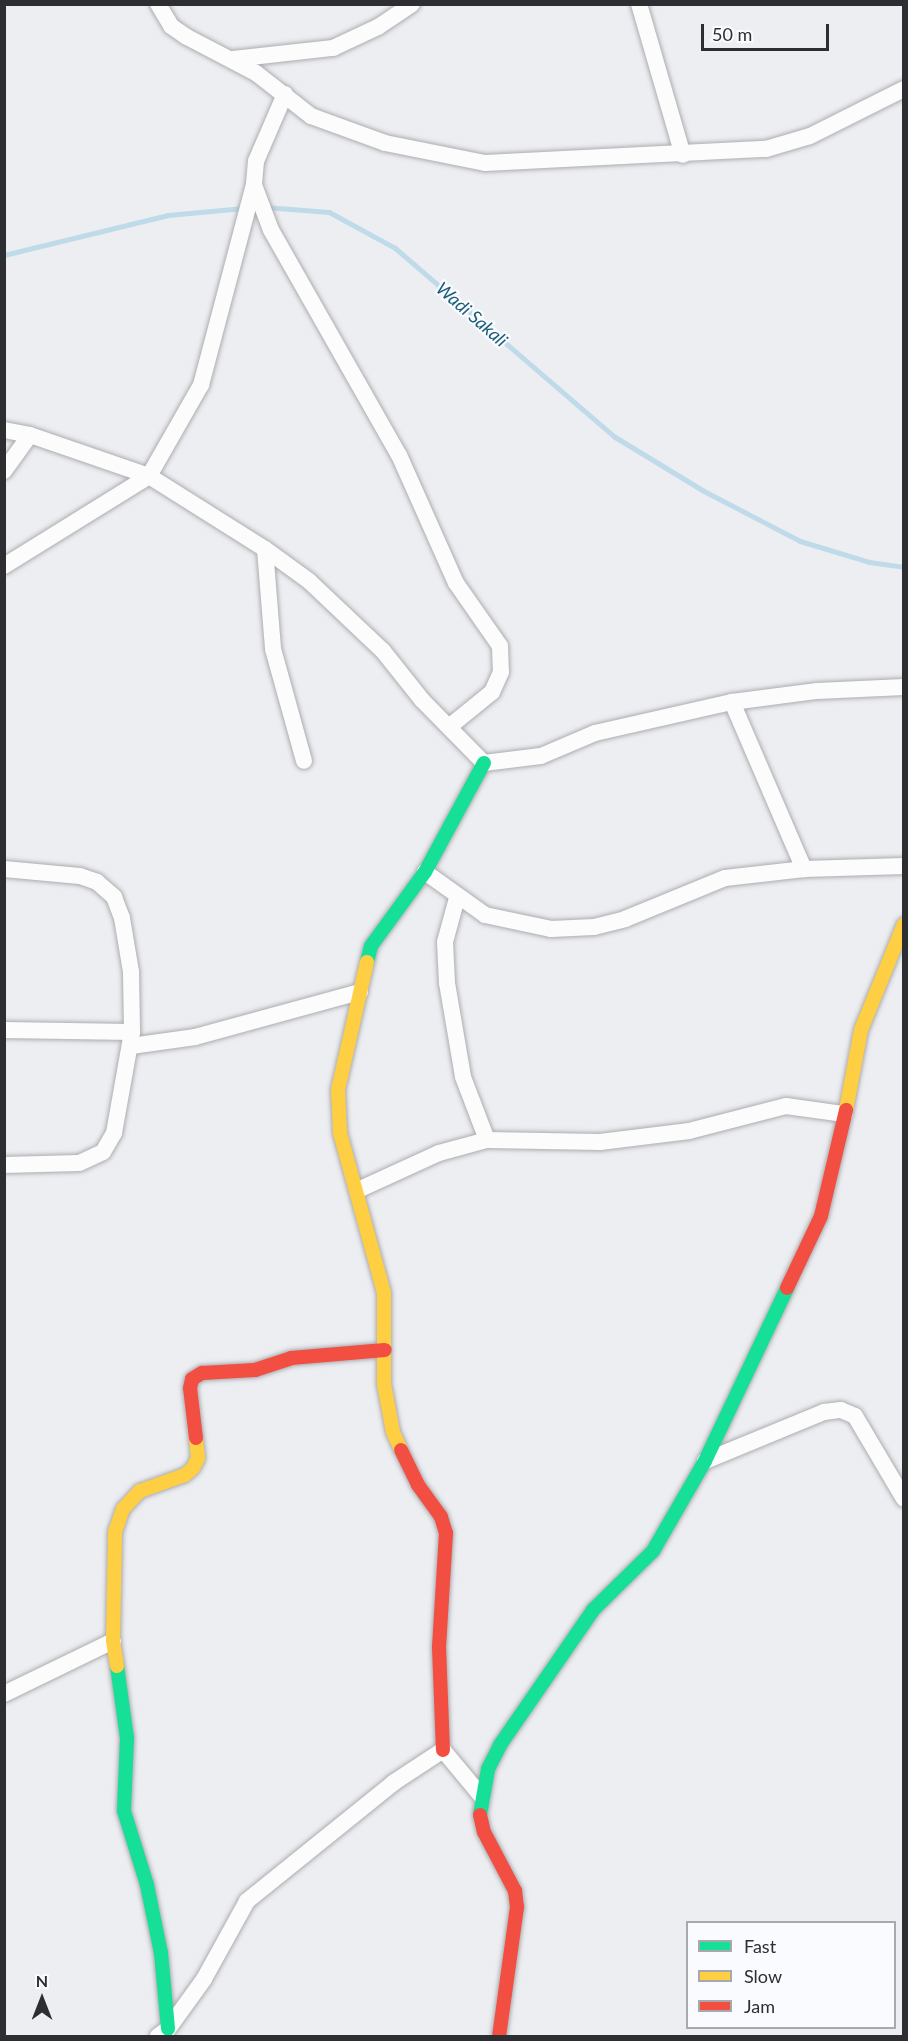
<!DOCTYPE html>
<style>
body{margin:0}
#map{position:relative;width:908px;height:2041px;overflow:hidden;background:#edeef2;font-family:Lato,sans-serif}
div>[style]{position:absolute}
.stream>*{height:5px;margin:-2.5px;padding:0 2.5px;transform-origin:2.5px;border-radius:2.5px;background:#bfdae8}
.roads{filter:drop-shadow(0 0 2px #adadb0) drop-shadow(0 0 2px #adadb0)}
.street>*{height:16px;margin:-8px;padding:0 8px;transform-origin:8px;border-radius:8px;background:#fcfcfd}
.fast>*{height:14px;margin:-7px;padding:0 7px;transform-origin:7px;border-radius:7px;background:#16e098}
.slow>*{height:14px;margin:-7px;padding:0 7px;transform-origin:7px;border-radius:7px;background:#ffcf43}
.jam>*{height:14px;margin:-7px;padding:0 7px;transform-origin:7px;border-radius:7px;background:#f24e42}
span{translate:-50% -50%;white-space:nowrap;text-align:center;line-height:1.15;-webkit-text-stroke:4.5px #f9fbff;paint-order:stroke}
.water-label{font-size:18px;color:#195d77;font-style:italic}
.frame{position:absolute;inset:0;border:6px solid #2d2e31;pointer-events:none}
.legend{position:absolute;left:686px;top:1921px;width:210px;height:108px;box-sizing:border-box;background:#f9fbff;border:2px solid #a7a9ad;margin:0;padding:8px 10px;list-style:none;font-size:18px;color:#2d2e31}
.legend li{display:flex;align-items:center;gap:12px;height:30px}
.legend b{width:30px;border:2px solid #a7a9ad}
.north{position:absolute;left:12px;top:1969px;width:60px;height:60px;-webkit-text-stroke:4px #f9fbff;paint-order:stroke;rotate:0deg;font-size:16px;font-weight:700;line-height:24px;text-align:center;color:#2d2e31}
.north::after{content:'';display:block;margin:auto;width:21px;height:27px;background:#2d2e31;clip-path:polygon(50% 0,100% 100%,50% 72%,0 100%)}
.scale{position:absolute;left:701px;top:24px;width:128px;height:27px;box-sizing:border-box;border:3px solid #2d2e31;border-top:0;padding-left:8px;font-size:18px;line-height:21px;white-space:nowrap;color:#2d2e31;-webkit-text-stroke:4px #f9fbff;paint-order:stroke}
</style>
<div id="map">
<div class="stream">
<div style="left:265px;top:207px;width:64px;rotate:4.5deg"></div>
<div style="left:329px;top:212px;width:75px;rotate:28.6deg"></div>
<div style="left:395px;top:248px;width:290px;rotate:40.7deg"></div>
<div style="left:615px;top:437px;width:102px;rotate:31.3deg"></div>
<div style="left:702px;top:490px;width:110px;rotate:27.5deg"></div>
<div style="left:800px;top:541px;width:72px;rotate:16.9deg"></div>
<div style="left:869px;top:562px;width:35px;rotate:8deg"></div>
<div style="left:4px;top:255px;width:169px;rotate:-13.7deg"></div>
<div style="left:168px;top:215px;width:76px;rotate:-5.3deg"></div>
</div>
<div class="roads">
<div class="street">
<div style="left:158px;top:4px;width:26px;rotate:59deg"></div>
<div style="left:171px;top:26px;width:19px;rotate:35deg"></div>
<div style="left:187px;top:37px;width:78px;rotate:27.6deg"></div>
<div style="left:256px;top:73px;width:70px;rotate:38deg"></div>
<div style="left:311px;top:116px;width:79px;rotate:20deg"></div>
<div style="left:385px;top:143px;width:102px;rotate:11.3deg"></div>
<div style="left:485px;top:163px;width:281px;rotate:-2.9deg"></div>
<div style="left:766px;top:149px;width:46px;rotate:-16.5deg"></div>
<div style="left:810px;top:136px;width:105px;rotate:-26.6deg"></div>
<div style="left:639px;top:4px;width:157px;rotate:73.8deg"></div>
<div style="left:233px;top:59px;width:101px;rotate:-6.3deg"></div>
<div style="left:333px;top:48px;width:50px;rotate:-25deg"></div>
<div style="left:378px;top:27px;width:41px;rotate:-34.1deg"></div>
<div style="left:285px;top:94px;width:73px;rotate:113.4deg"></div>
<div style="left:256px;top:161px;width:24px;rotate:95deg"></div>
<div style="left:254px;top:185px;width:48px;rotate:69.3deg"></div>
<div style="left:271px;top:230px;width:259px;rotate:60.4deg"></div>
<div style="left:399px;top:455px;width:140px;rotate:66deg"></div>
<div style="left:456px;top:583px;width:77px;rotate:55.1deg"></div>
<div style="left:500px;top:646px;width:26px;rotate:88deg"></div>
<div style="left:501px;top:672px;width:22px;rotate:114deg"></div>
<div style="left:492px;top:692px;width:55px;rotate:140.9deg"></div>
<div style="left:4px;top:430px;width:26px;rotate:11deg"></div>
<div style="left:30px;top:435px;width:126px;rotate:19deg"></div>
<div style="left:149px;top:476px;width:137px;rotate:32.2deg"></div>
<div style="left:265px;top:549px;width:54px;rotate:36deg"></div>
<div style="left:309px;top:581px;width:102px;rotate:43.4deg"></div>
<div style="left:383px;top:651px;width:63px;rotate:51.5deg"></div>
<div style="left:422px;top:700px;width:88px;rotate:45.5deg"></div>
<div style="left:484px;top:763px;width:57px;rotate:-7deg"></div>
<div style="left:541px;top:756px;width:59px;rotate:-23.1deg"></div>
<div style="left:595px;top:733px;width:140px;rotate:-12.8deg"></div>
<div style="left:732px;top:702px;width:86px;rotate:-7.4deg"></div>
<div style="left:817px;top:691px;width:87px;rotate:-2.6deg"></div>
<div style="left:4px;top:471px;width:44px;rotate:-54.2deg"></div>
<div style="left:265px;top:549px;width:100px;rotate:85.4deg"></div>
<div style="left:273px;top:649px;width:116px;rotate:74.5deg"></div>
<div style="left:4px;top:566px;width:171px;rotate:-31.8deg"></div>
<div style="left:149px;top:476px;width:105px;rotate:-60.3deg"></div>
<div style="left:201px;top:385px;width:207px;rotate:-75.2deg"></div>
<div style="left:732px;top:702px;width:182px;rotate:66.7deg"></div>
<div style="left:4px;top:869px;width:76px;rotate:5.3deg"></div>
<div style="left:80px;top:876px;width:18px;rotate:19deg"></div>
<div style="left:97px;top:882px;width:23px;rotate:41deg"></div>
<div style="left:114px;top:897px;width:22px;rotate:69deg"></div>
<div style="left:122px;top:918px;width:55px;rotate:80.5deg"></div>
<div style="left:131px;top:972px;width:60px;rotate:89deg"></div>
<div style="left:132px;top:1032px;width:103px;rotate:100.1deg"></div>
<div style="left:114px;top:1133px;width:22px;rotate:120deg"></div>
<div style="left:103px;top:1152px;width:26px;rotate:155deg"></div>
<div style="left:79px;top:1163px;width:75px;rotate:178.5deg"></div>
<div style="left:425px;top:872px;width:74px;rotate:35.6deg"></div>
<div style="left:485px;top:915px;width:67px;rotate:12deg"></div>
<div style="left:551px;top:929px;width:43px;rotate:-2.7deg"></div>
<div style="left:594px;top:927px;width:32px;rotate:-14deg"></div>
<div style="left:625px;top:919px;width:108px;rotate:-22.3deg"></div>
<div style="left:725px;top:878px;width:80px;rotate:-6.5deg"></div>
<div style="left:804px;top:869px;width:100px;rotate:-1.7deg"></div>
<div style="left:457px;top:898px;width:46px;rotate:105.3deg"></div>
<div style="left:445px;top:942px;width:41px;rotate:87.2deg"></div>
<div style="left:447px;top:983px;width:95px;rotate:80.3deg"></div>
<div style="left:463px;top:1077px;width:67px;rotate:69.1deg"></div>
<div style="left:4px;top:1030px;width:128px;rotate:0.9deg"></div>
<div style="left:131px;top:1046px;width:65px;rotate:-8deg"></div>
<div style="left:195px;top:1037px;width:171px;rotate:-15.3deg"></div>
<div style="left:358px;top:1190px;width:89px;rotate:-24.6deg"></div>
<div style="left:439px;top:1153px;width:50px;rotate:-15.2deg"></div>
<div style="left:487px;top:1140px;width:113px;rotate:1deg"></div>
<div style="left:600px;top:1142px;width:90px;rotate:-7deg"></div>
<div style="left:689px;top:1131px;width:100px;rotate:-14.5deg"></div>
<div style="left:786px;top:1106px;width:59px;rotate:7.9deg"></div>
<div style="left:705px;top:1461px;width:129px;rotate:-22.4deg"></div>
<div style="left:824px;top:1412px;width:17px;rotate:-7deg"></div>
<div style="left:841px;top:1410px;width:15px;rotate:23deg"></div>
<div style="left:855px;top:1416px;width:96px;rotate:59.4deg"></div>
<div style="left:4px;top:1694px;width:121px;rotate:-25.9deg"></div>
<div style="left:158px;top:2036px;width:12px;rotate:-35deg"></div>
<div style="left:168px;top:2029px;width:62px;rotate:-54.2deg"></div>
<div style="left:204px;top:1979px;width:89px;rotate:-61.1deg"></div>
<div style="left:247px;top:1901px;width:188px;rotate:-38.9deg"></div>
<div style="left:393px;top:1783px;width:60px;rotate:-33.4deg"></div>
<div style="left:443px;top:1750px;width:61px;rotate:50.3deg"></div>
</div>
<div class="fast">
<div style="left:367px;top:962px;width:16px;rotate:-76deg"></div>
<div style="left:371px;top:946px;width:92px;rotate:-53.9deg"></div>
<div style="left:425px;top:872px;width:124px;rotate:-61.6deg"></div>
<div style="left:117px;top:1666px;width:73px;rotate:82.1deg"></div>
<div style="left:127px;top:1738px;width:73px;rotate:92.4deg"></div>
<div style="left:124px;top:1811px;width:77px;rotate:72.7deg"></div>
<div style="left:147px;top:1885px;width:69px;rotate:78.4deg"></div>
<div style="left:161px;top:1953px;width:76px;rotate:84.7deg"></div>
<div style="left:480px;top:1815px;width:47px;rotate:-80.1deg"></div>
<div style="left:488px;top:1769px;width:27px;rotate:-63deg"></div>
<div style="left:500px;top:1745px;width:164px;rotate:-55.4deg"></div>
<div style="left:593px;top:1610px;width:84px;rotate:-44.5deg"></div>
<div style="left:653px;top:1551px;width:104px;rotate:-60deg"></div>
<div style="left:705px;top:1461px;width:191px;rotate:-64.6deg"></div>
</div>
<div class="slow">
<div style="left:367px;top:962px;width:131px;rotate:102.8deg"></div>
<div style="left:338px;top:1090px;width:43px;rotate:87.3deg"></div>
<div style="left:340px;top:1133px;width:166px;rotate:74.6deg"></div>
<div style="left:384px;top:1293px;width:91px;rotate:90deg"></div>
<div style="left:384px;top:1384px;width:49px;rotate:79.4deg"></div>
<div style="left:393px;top:1432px;width:20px;rotate:66deg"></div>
<div style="left:846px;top:1110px;width:81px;rotate:-79.4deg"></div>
<div style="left:861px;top:1030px;width:114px;rotate:-67.9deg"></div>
<div style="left:117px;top:1666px;width:25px;rotate:-99deg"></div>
<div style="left:113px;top:1641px;width:109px;rotate:-88.9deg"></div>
<div style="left:115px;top:1532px;width:24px;rotate:-71deg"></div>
<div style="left:123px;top:1509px;width:25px;rotate:-47deg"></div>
<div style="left:140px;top:1491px;width:48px;rotate:-19.6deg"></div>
<div style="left:185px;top:1475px;width:11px;rotate:-41deg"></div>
<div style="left:193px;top:1468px;width:11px;rotate:-63deg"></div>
<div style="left:198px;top:1458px;width:20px;rotate:-96deg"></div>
</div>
<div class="jam">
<div style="left:787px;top:1288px;width:80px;rotate:-64.7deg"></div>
<div style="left:821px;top:1216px;width:109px;rotate:-76.7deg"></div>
<div style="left:196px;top:1438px;width:50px;rotate:-96.8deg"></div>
<div style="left:190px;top:1388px;width:9px;rotate:-77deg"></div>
<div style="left:192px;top:1379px;width:12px;rotate:-31deg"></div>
<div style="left:202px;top:1373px;width:53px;rotate:-3.2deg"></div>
<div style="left:255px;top:1370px;width:38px;rotate:-18deg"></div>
<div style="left:291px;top:1358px;width:94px;rotate:-4.9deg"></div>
<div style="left:401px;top:1450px;width:39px;rotate:64deg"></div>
<div style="left:418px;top:1485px;width:39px;rotate:54deg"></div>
<div style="left:441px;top:1517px;width:17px;rotate:73deg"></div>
<div style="left:446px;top:1533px;width:114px;rotate:93.5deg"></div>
<div style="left:439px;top:1647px;width:103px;rotate:87.8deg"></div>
<div style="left:480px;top:1815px;width:17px;rotate:77deg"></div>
<div style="left:484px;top:1832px;width:67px;rotate:62.3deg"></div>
<div style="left:515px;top:1891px;width:16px;rotate:83deg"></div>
<div style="left:517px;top:1907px;width:130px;rotate:97.9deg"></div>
</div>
</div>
<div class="water-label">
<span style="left:472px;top:314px;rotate:41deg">Wadi Sakali</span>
</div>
<div class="frame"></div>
<ul class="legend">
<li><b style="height:8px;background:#16e098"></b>Fast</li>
<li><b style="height:8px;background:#ffcf43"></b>Slow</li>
<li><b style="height:8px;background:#f24e42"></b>Jam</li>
</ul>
<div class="north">N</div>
<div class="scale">50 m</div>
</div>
